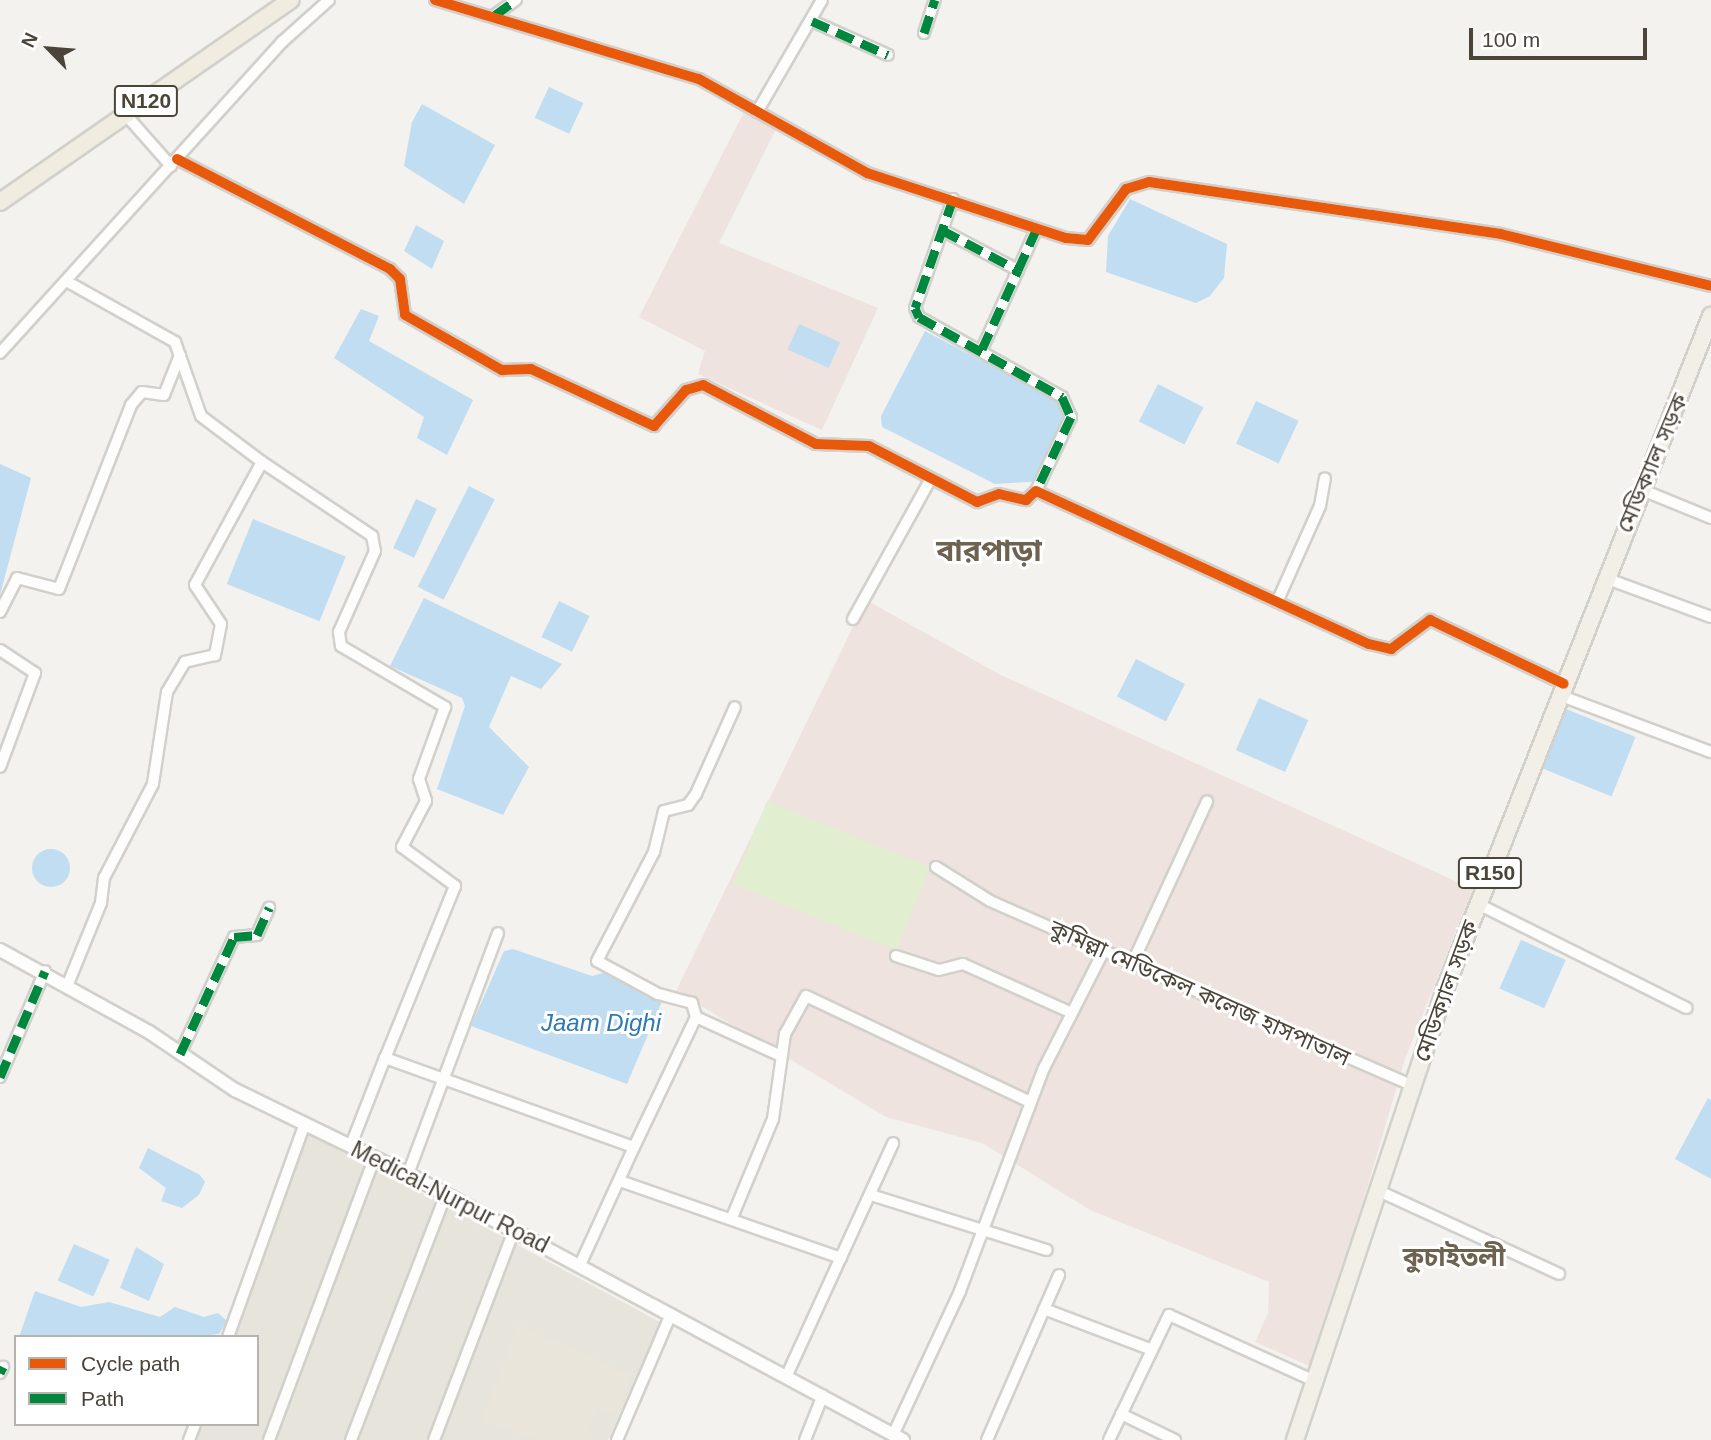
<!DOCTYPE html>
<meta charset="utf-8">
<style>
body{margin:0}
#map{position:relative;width:1711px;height:1440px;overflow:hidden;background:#f4f2ee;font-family:Arial,"Noto Sans Bengali",sans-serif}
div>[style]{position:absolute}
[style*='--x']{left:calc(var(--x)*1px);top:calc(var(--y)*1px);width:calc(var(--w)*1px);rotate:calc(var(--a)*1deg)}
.residential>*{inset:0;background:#e7e4dc}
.education>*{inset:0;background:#eae5da}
.medical>*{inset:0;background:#eee3df}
.green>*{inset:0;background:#e1eecf;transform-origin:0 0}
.water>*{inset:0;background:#c0ddf1;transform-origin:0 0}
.round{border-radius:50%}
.roads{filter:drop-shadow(2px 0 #d2d0cb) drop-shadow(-2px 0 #d2d0cb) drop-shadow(0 2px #d2d0cb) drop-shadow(0 -2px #d2d0cb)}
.minor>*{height:10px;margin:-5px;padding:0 5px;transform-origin:5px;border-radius:5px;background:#fdfdfc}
.tertiary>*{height:12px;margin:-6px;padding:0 6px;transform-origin:6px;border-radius:6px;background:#fdfdfc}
.primary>*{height:16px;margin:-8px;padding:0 8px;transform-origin:8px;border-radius:8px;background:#f2efe6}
.trunk>*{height:16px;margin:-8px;padding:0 8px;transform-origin:8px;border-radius:8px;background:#f0ece0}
.quiet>*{height:9px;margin-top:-4.5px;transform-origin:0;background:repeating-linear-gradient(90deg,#00873e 0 18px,transparent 0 27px)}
.cycleway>*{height:10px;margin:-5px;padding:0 5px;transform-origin:5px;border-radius:5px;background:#e8590c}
span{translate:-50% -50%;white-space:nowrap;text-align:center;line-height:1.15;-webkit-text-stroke:6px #fff;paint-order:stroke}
.shield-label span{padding:2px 5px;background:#fff;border:2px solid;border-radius:5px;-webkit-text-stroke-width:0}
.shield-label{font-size:21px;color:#4b4439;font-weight:700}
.street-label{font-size:23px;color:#4b4439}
.water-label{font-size:24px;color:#2e7ab2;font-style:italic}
.quarter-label{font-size:26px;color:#6e6250;font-weight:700}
.district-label{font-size:30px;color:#6e6250;font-weight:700}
.legend{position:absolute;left:14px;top:1335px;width:245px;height:91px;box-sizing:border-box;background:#fff;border:2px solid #b7b4b0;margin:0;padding:9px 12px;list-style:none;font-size:21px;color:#4b4439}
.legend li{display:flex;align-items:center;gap:14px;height:35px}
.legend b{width:35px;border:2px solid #b7b4b0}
.north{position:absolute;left:14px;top:14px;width:70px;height:70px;-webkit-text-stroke:5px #fff;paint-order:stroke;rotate:295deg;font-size:19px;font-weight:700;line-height:28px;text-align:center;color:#4b4439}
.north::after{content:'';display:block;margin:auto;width:24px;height:32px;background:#4b4439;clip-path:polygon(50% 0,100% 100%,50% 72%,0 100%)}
.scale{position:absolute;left:1469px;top:28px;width:178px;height:32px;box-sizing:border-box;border:4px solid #4b4439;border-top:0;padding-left:9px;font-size:21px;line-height:24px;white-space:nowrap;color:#4b4439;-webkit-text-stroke:5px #fff;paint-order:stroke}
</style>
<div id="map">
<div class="residential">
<div style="clip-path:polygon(307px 1131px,660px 1322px,608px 1440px,192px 1440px,198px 1424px,257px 1424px,257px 1337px,230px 1337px)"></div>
</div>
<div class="education">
<div style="clip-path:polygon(519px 1325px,632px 1376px,615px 1415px,596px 1408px,584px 1440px,536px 1440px,482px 1420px)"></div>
</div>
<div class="medical">
<div style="clip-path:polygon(745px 110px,776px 129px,719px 243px,878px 308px,822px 430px,698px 374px,705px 351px,639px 317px)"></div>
<div style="clip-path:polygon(866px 600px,1001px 675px,1473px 889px,1405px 1059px,1314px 1368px,1255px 1342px,1268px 1313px,1269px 1282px,1090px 1210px,982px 1143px,886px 1117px,676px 991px)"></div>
</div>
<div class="green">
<div style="left:767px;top:801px;width:176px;height:90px;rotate:22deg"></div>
</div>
<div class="water">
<div style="left:549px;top:87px;width:38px;height:34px;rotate:25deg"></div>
<div style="clip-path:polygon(422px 104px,495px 145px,464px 204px,404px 166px,412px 122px)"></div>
<div style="clip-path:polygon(1130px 199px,1227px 244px,1224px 278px,1210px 296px,1196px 303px,1106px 272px,1108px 236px)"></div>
<div style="clip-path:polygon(416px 225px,444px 241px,432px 269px,404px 251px)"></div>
<div style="clip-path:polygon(361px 309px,379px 316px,369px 341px,473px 400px,447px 455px,417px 438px,424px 417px,334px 358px)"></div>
<div style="left:799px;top:324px;width:45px;height:28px;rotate:24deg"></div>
<div style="clip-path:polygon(925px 331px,1074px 409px,1045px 481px,995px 484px,882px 427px,881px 416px)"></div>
<div style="left:1158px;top:384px;width:51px;height:42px;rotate:27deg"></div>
<div style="left:1256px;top:401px;width:47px;height:47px;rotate:25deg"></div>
<div style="clip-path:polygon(0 464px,31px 478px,0 595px)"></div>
<div style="left:469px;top:486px;width:29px;height:113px;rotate:27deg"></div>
<div style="left:416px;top:499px;width:23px;height:54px;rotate:25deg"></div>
<div style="left:253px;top:519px;width:100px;height:70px;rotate:22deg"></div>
<div style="clip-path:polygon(424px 598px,562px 664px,541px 689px,511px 676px,489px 727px,529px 767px,503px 815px,437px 789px,465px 706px,462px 698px,390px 666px)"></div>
<div style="left:559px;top:601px;width:34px;height:40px;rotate:26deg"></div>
<div style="left:1136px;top:659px;width:55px;height:42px;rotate:27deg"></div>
<div style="left:1259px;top:698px;width:54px;height:57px;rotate:24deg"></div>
<div style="left:1566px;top:709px;width:75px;height:64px;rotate:22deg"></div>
<div class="round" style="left:32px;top:849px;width:38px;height:38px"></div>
<div style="left:1521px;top:940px;width:49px;height:53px;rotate:24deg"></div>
<div style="clip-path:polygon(513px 949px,592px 976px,603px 973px,663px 999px,627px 1084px,471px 1026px,504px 951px)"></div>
<div style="clip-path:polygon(1708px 1098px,1711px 1100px,1711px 1179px,1675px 1159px)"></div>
<div style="clip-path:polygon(148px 1148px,200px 1175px,205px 1182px,199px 1195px,182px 1208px,161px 1201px,166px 1188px,139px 1168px)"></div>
<div style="left:74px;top:1244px;width:39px;height:40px;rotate:24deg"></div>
<div style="clip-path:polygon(136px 1247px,164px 1264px,149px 1301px,120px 1288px)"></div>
<div style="clip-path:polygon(35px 1291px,81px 1307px,109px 1302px,160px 1317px,175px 1307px,204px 1317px,218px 1313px,227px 1321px,219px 1334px,192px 1337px,19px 1337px)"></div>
</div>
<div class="roads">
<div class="minor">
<div style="--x:435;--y:0;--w:276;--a:16.7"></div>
<div style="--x:699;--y:79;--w:193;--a:29.2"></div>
<div style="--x:867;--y:173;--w:209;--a:18.1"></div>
<div style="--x:1066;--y:238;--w:22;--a:5"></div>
<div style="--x:1088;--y:240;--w:64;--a:-53.3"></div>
<div style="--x:1126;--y:189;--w:24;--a:-17"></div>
<div style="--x:1149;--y:182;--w:356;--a:8.4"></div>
<div style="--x:1501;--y:234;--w:216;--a:13.9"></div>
<div style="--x:495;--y:15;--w:26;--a:-36"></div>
<div style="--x:812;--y:21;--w:83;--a:24.1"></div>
<div style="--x:924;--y:33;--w:35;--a:-72"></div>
<div style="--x:757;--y:112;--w:129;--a:-59.9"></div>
<div style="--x:126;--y:115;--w:68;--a:48.6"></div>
<div style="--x:177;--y:159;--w:240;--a:27.3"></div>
<div style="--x:390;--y:269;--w:14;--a:45"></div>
<div style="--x:400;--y:279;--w:36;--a:82"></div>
<div style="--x:405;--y:315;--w:112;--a:29.6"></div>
<div style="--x:502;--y:370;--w:29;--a:-2"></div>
<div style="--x:531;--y:369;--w:136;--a:24.9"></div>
<div style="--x:654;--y:426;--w:48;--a:-48.4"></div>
<div style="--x:686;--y:390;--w:18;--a:-16"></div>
<div style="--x:703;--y:385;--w:127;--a:27.6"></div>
<div style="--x:816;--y:444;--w:53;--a:2.2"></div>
<div style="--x:869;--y:446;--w:122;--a:27.4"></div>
<div style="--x:977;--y:502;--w:23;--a:-20"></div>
<div style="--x:999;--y:494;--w:28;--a:13"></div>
<div style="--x:1026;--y:500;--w:13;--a:-42"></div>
<div style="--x:1036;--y:491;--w:366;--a:24.7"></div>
<div style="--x:1369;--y:644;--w:23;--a:13"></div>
<div style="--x:1391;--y:649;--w:49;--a:-36.6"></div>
<div style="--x:1430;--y:620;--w:148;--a:25.5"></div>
<div style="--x:953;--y:199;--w:115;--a:109.2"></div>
<div style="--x:915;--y:308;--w:10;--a:66"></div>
<div style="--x:919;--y:317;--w:164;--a:29.2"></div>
<div style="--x:1062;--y:397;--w:22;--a:66"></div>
<div style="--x:1071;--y:417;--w:82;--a:115.3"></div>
<div style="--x:942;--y:230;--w:86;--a:27.8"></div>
<div style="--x:1018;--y:270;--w:44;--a:-65.8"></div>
<div style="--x:68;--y:282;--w:123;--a:29.3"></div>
<div style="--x:175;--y:342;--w:78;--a:70.6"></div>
<div style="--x:201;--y:416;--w:76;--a:37"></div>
<div style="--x:262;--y:462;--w:140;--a:118.6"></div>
<div style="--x:195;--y:585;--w:47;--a:56.3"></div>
<div style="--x:221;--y:624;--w:32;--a:101"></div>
<div style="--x:215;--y:655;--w:31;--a:167"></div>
<div style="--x:185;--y:662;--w:35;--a:121"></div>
<div style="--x:167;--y:692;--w:93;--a:98.7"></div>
<div style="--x:153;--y:784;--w:106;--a:117.5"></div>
<div style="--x:104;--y:878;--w:25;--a:97"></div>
<div style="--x:101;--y:903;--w:87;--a:112.2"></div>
<div style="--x:982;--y:349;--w:87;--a:-65.5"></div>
<div style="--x:0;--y:353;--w:420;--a:-47.8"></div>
<div style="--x:282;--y:42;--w:63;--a:-41.8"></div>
<div style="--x:262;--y:462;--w:133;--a:33.9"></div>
<div style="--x:372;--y:536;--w:15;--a:79"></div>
<div style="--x:375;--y:551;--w:89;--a:114"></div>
<div style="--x:339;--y:632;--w:14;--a:82"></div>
<div style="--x:341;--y:646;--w:121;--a:30.4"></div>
<div style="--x:445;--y:707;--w:77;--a:109.9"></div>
<div style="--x:419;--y:779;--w:23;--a:72"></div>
<div style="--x:426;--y:801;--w:52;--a:117.6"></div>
<div style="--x:402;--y:847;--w:66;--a:36.3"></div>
<div style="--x:455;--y:886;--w:186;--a:112.1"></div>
<div style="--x:1640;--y:489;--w:77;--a:22.2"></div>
<div style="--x:1605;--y:578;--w:113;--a:20.2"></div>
<div style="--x:1277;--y:602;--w:105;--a:-65.9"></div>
<div style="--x:1320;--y:506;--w:28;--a:-80"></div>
<div style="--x:0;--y:612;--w:38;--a:-63"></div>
<div style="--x:17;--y:578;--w:43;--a:14.7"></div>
<div style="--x:59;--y:589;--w:198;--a:-68.6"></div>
<div style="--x:131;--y:405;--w:17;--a:-50"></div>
<div style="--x:142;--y:392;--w:22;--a:8"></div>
<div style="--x:164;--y:395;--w:43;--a:-68.2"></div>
<div style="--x:853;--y:619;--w:161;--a:-61"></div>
<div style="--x:0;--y:650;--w:42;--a:33.3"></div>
<div style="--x:35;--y:673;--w:100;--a:110.4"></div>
<div style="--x:1559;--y:695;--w:162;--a:20.6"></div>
<div style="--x:936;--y:867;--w:64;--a:32.2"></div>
<div style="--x:990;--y:901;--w:459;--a:23.6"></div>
<div style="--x:1478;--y:904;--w:233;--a:26.5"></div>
<div style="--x:896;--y:956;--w:45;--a:18"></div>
<div style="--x:939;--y:970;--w:25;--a:-14"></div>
<div style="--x:963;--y:964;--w:117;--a:24.2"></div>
<div style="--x:1132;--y:964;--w:179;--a:-65.2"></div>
<div style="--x:696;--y:1017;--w:15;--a:-106"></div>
<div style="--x:692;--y:1003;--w:35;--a:-165"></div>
<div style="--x:658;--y:994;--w:69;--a:-151.6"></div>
<div style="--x:597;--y:961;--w:123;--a:-62.4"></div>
<div style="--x:654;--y:852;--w:42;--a:-76.3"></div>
<div style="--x:664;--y:811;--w:25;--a:-14"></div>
<div style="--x:688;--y:805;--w:14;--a:-54"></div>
<div style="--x:696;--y:794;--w:95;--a:-65.9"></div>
<div style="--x:180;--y:1054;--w:129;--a:-65.2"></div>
<div style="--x:234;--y:937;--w:23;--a:-5"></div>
<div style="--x:257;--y:935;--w:30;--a:-66"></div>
<div style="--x:0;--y:1077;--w:115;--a:-67"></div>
<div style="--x:351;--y:1145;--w:93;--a:-68.7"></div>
<div style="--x:385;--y:1058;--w:264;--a:19.7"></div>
<div style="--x:634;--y:1147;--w:130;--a:114.6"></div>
<div style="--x:634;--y:1147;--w:144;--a:-64.5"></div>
<div style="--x:696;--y:1017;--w:94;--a:24.6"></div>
<div style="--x:408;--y:1174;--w:257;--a:-69.5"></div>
<div style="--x:620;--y:1181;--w:234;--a:19.2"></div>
<div style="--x:1381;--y:1192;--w:196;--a:24.7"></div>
<div style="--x:871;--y:1195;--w:184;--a:17.4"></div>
<div style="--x:733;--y:1215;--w:104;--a:-67.4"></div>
<div style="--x:773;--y:1119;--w:86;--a:-82"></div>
<div style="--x:785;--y:1034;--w:43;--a:-61.1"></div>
<div style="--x:806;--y:996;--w:248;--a:25.3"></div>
<div style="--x:1044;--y:1309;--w:113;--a:20.7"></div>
<div style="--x:228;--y:1337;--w:227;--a:-70.2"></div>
<div style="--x:0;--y:1373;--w:7;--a:-63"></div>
<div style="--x:787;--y:1375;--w:255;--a:-65.4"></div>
<div style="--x:1121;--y:1414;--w:60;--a:25.7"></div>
<div style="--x:893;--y:1435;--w:159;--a:-65"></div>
<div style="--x:960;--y:1291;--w:238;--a:-69.4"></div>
<div style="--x:1044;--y:1068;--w:130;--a:-63"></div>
<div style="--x:189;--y:1440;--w:17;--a:-69"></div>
<div style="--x:269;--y:1440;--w:302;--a:-69.5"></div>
<div style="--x:351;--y:1440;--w:264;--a:-68.9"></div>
<div style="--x:434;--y:1440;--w:225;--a:-69.1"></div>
<div style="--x:617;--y:1440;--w:137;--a:-66.8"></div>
<div style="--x:805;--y:1440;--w:48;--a:-68.2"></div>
<div style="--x:987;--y:1440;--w:180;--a:-66.4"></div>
<div style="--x:1109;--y:1440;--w:139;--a:-64.4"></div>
<div style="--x:1169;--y:1315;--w:162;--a:24.4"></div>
</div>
<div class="tertiary">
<div style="--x:0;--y:950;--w:170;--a:28.8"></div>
<div style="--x:149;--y:1032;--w:104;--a:34"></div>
<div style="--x:235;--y:1090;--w:192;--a:25.9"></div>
<div style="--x:408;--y:1174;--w:562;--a:28.25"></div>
</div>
<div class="primary">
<div style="--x:1295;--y:1440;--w:475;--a:-71.6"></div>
<div style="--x:1445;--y:989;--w:724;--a:-68.43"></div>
</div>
<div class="trunk">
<div style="--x:0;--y:202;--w:354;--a:-34.8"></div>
</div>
</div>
<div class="quiet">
<div style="--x:495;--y:15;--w:26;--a:-36"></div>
<div style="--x:812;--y:21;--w:83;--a:24.1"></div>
<div style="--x:924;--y:33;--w:35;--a:-72"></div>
<div style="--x:953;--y:199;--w:115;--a:109.2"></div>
<div style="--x:915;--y:308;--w:10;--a:66"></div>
<div style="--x:919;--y:317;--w:164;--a:29.2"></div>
<div style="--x:1062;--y:397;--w:22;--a:66"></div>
<div style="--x:1071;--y:417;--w:82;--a:115.3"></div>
<div style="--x:942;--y:230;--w:86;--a:27.8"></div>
<div style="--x:1018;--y:270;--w:44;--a:-65.8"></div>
<div style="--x:982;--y:349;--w:87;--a:-65.5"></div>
<div style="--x:180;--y:1054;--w:129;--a:-65.2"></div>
<div style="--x:234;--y:937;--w:23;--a:-5"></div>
<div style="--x:257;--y:935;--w:30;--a:-66"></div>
<div style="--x:0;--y:1077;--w:115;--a:-67"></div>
<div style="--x:0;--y:1373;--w:7;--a:-63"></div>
</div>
<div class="cycleway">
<div style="--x:435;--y:0;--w:276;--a:16.7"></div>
<div style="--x:699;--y:79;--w:193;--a:29.2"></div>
<div style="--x:867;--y:173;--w:209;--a:18.1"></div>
<div style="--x:1066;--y:238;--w:22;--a:5"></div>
<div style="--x:1088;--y:240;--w:64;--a:-53.3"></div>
<div style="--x:1126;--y:189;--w:24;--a:-17"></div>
<div style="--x:1149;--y:182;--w:356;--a:8.4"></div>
<div style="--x:1501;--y:234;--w:216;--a:13.9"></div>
<div style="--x:177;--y:159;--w:240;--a:27.3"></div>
<div style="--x:390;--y:269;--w:14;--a:45"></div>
<div style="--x:400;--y:279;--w:36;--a:82"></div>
<div style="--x:405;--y:315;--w:112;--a:29.6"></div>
<div style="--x:502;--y:370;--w:29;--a:-2"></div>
<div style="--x:531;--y:369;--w:136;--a:24.9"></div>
<div style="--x:654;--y:426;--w:48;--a:-48.4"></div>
<div style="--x:686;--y:390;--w:18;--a:-16"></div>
<div style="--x:703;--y:385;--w:127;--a:27.6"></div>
<div style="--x:816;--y:444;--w:53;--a:2.2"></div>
<div style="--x:869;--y:446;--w:122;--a:27.4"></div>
<div style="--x:977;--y:502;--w:23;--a:-20"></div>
<div style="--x:999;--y:494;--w:28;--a:13"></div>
<div style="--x:1026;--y:500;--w:13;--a:-42"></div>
<div style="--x:1036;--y:491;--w:366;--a:24.7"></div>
<div style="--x:1369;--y:644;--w:23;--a:13"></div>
<div style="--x:1391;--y:649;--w:49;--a:-36.6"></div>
<div style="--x:1430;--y:620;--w:148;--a:25.5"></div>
</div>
<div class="shield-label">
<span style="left:146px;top:101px">N120</span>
<span style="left:1490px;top:873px">R150</span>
</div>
<div class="street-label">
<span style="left:1652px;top:463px;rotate:-67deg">মেডিক্যাল সড়ক</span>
<span style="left:1446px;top:991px;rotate:-70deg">মেডিক্যাল সড়ক</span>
<span style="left:1200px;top:993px;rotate:24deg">কুমিল্লা মেডিকেল কলেজ হাসপাতাল</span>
<span style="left:450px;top:1197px;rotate:27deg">Medical-Nurpur Road</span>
</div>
<div class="water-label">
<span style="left:601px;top:1023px">Jaam Dighi</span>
</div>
<div class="quarter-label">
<span style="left:1454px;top:1258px">কুচাইতলী</span>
</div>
<div class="district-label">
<span style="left:989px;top:551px">বারপাড়া</span>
</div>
<ul class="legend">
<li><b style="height:9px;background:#e8590c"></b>Cycle path</li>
<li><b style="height:9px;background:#00873e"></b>Path</li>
</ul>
<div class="north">N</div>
<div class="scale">100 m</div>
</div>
